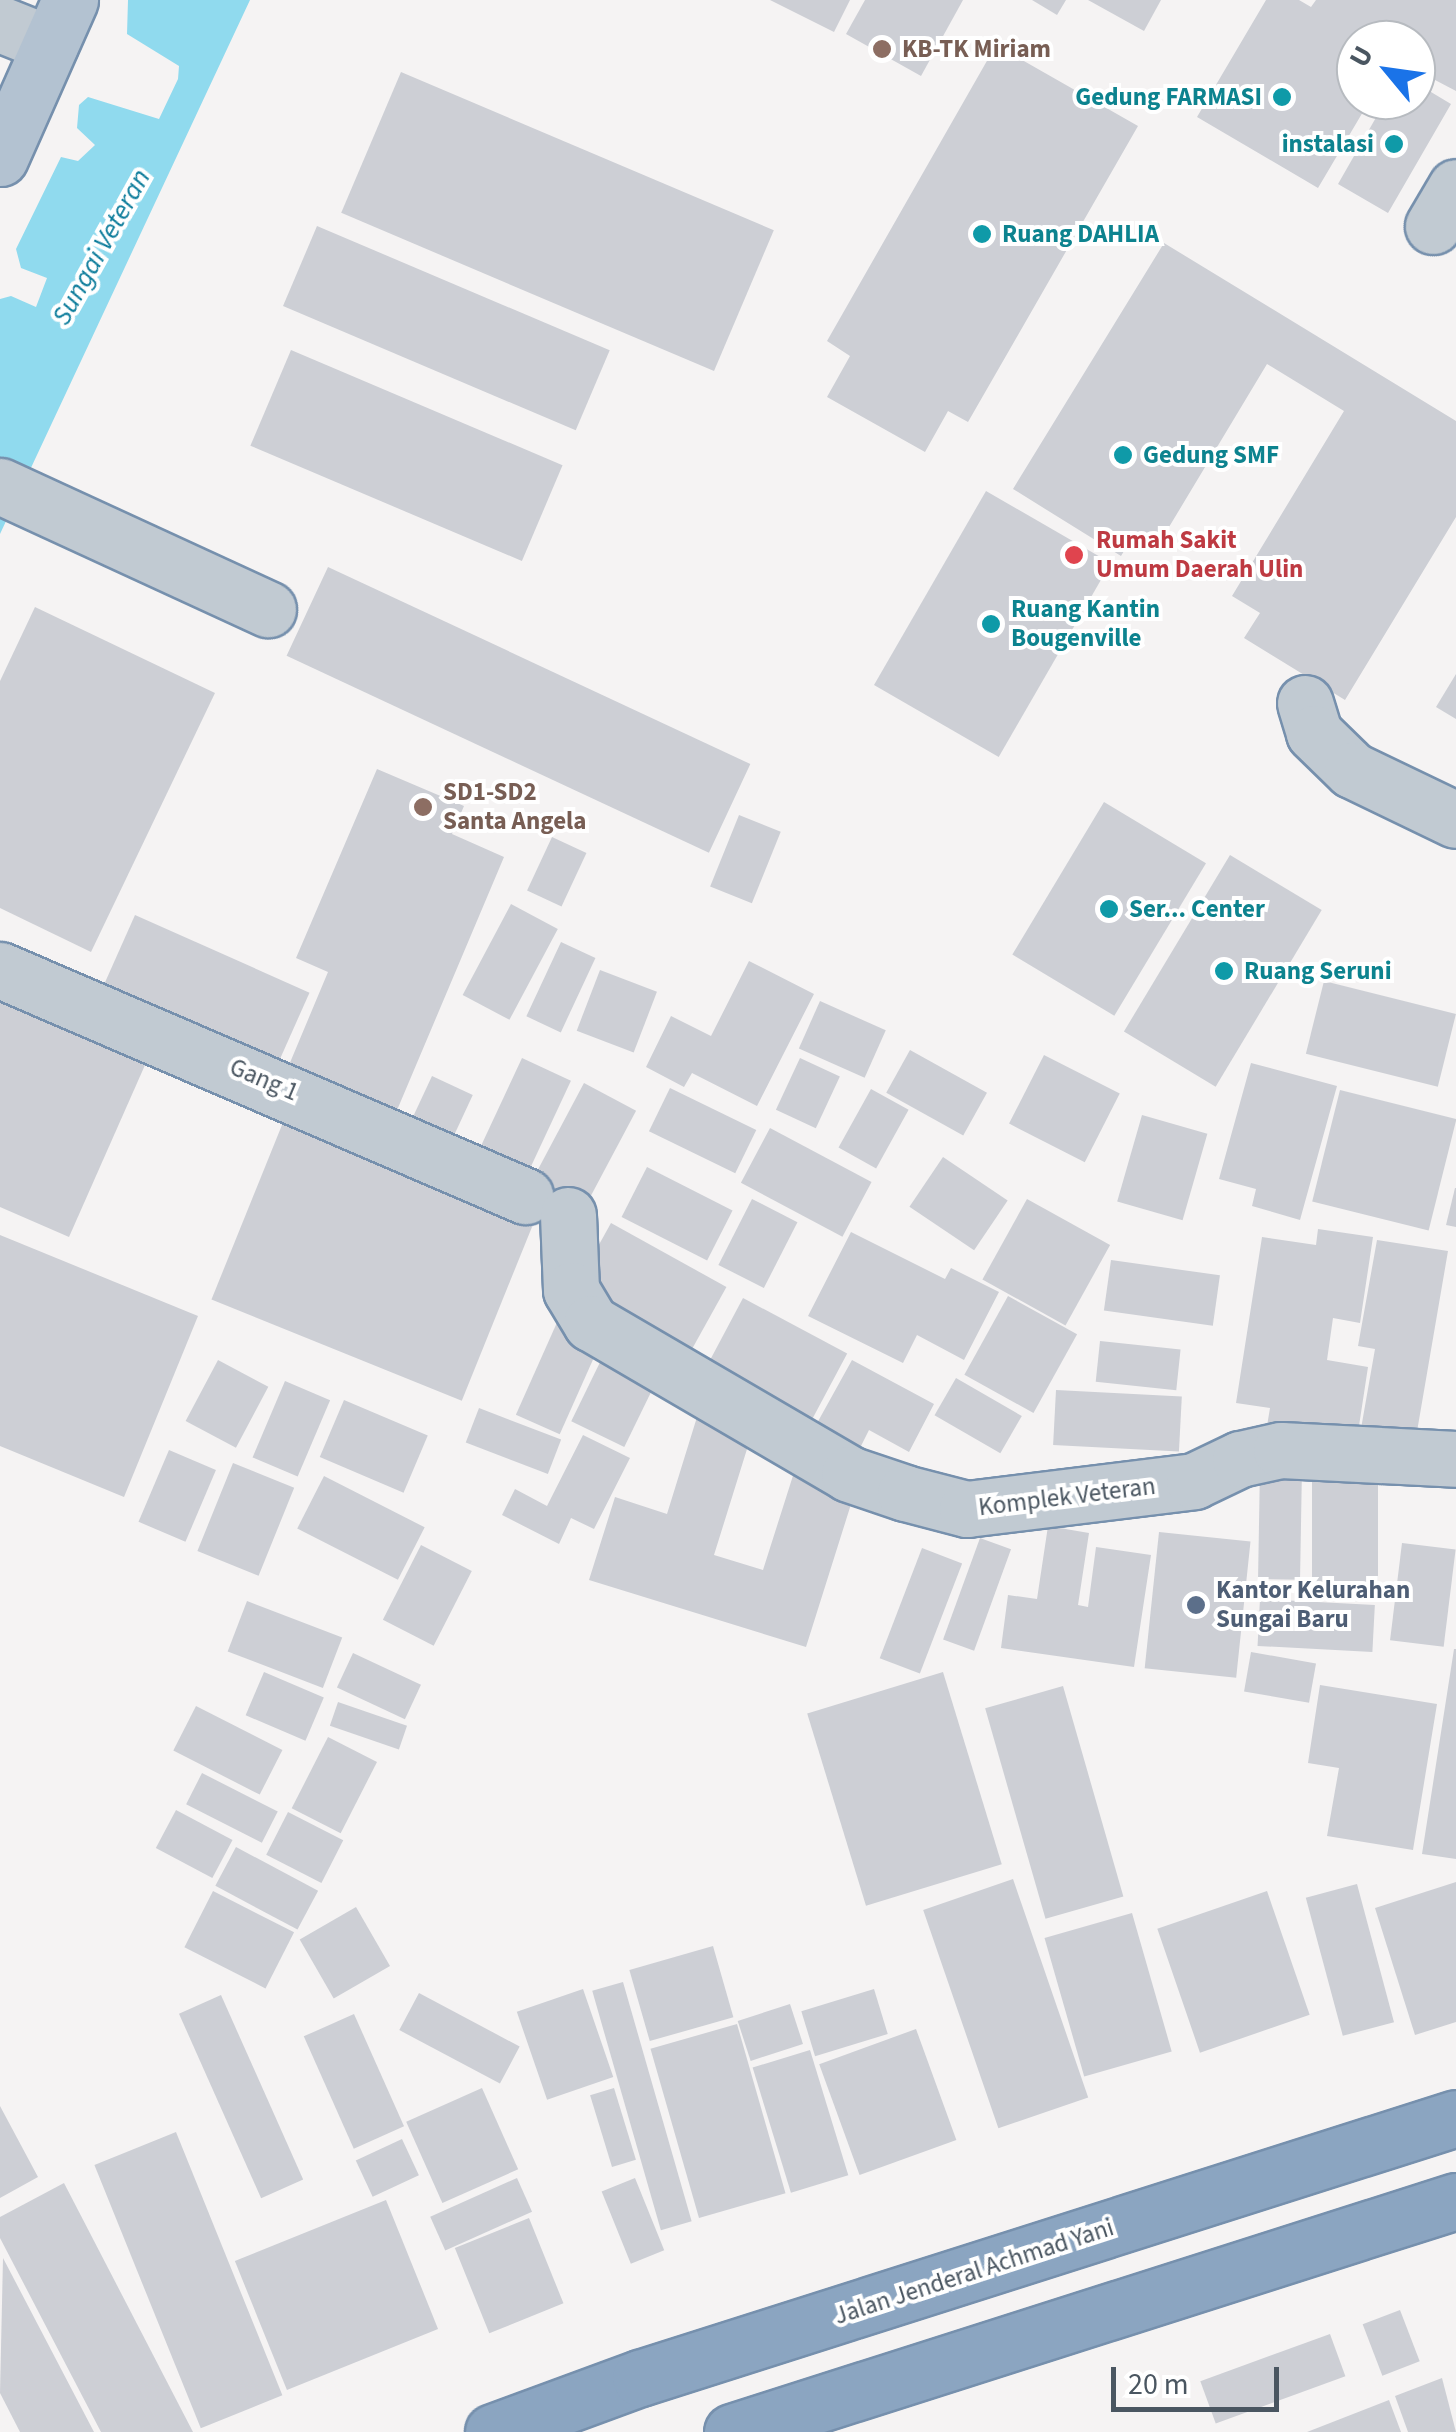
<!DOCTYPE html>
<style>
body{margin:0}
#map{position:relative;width:1456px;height:2432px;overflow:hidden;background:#f5f3f3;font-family:"Source Sans 3",sans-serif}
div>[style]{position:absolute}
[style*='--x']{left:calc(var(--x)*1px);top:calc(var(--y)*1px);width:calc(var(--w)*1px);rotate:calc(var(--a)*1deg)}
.water>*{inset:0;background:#90daee}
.building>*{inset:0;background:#cdcfd5;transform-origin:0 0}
.roads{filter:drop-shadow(2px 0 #7690ad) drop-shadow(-2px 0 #7690ad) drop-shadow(0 2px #7690ad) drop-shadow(0 -2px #7690ad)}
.minor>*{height:55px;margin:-27.5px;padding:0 27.5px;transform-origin:27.5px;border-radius:27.5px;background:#c1cad2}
.major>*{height:55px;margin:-27.5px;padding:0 27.5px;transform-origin:27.5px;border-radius:27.5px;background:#b3c2d1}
.highway>*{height:55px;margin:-27.5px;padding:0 27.5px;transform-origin:27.5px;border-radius:27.5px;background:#8ba5c1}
.dots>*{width:28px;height:28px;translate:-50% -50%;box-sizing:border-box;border:5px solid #fff;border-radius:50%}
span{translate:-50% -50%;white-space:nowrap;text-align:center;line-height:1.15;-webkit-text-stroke:8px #fff;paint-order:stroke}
.education-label{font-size:25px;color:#785e54;font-weight:700}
.left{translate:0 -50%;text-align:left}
.culture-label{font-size:25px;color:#0d838f;font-weight:700}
.right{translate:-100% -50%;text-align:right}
.health-label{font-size:25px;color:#be3a42;font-weight:700}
.street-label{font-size:25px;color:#4a5661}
.service-label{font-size:25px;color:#4e5e75;font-weight:700}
.water-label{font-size:28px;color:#0c7c9b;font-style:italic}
.north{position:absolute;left:1336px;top:20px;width:100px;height:100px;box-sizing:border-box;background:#fff;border:2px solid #b7bbc0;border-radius:50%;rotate:299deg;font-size:28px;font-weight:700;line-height:40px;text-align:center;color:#4a5661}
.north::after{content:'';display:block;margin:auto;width:35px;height:45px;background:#1a73e8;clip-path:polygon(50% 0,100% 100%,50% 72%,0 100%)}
.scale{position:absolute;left:1111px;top:2367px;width:168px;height:45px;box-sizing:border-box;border:5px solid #4a5661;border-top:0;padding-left:12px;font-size:30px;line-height:35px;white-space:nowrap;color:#4a5661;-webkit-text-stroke:8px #fff;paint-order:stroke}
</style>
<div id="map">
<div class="water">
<div style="clip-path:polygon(128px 0,250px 0,0 534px,0 299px,11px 296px,36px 307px,47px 278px,21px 268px,16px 249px,61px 157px,78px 161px,95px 145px,77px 128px,79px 105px,88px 97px,159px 119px,178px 79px,179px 66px,127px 34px)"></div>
</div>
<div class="building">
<div style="clip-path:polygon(770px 0,850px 0,834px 32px)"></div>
<div style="clip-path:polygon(865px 0,963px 0,921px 76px,846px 34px)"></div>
<div style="clip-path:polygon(1032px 0,1066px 0,1057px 15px)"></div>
<div style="clip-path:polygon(1088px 0,1161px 0,1144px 31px)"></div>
<div style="clip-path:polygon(1266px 0,1299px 0,1311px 7px,1316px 0,1456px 0,1456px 91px,1416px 70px,1416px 40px,1356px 40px,1356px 100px,1370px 100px,1318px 188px,1197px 117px)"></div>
<div style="clip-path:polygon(996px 45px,1138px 126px,968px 422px,948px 411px,925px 452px,827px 397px,850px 356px,827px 341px)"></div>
<div style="left:401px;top:72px;width:405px;height:153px;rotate:23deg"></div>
<div style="clip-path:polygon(1416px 83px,1451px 104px,1388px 213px,1338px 184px,1386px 100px,1416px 100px)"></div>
<div style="left:317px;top:226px;width:318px;height:87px;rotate:23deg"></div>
<div style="clip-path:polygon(1164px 243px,1456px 421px,1456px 517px,1345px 700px,1244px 638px,1260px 613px,1232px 596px,1344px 411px,1267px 364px,1157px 547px,1135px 533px,1121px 556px,1013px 489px)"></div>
<div style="left:291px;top:350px;width:295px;height:104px;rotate:23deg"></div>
<div style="left:986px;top:491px;width:144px;height:224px;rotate:30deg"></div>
<div style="left:328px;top:567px;width:466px;height:98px;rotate:25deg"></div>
<div style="clip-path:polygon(35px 607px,215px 693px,91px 952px,0 908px,0 681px)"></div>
<div style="clip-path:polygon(1456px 674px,1456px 719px,1436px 707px)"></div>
<div style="clip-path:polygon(377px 769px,464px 806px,452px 834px,504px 857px,384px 1141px,276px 1096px,328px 972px,296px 958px)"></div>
<div style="left:1104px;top:802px;width:119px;height:178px;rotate:31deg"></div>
<div style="left:739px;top:815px;width:45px;height:77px;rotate:22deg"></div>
<div style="left:552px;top:837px;width:38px;height:59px;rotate:25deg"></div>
<div style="left:1230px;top:855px;width:107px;height:206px;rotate:31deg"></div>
<div style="left:511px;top:904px;width:53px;height:103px;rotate:28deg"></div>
<div style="left:135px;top:915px;width:191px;height:87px;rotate:24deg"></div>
<div style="left:561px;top:942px;width:38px;height:82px;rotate:25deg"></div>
<div style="clip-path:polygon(749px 961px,814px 994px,757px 1106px,692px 1073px,684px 1087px,646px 1067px,671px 1016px,711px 1036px)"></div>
<div style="left:600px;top:970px;width:61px;height:65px;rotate:21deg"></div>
<div style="left:1324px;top:981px;width:136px;height:75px;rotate:14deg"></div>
<div style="clip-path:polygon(0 990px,149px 1056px,69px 1237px,0 1207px)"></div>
<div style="left:820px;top:1001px;width:72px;height:52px;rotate:24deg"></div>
<div style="left:910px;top:1050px;width:88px;height:49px;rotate:29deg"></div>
<div style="left:1044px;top:1055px;width:85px;height:77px;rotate:27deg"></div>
<div style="left:522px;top:1058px;width:54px;height:101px;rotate:25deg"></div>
<div style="left:800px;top:1058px;width:44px;height:57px;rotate:25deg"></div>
<div style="clip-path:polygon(1251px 1063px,1337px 1086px,1300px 1220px,1252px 1206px,1256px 1189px,1219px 1179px)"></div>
<div style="left:432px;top:1076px;width:45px;height:60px;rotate:25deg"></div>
<div style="left:584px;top:1083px;width:59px;height:111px;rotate:28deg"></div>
<div style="left:670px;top:1088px;width:96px;height:48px;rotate:26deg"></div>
<div style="left:871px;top:1089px;width:43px;height:67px;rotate:29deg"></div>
<div style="left:1340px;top:1090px;width:120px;height:115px;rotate:14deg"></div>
<div style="left:286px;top:1115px;width:270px;height:199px;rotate:22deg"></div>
<div style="left:1142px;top:1115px;width:68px;height:90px;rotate:16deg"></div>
<div style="left:770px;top:1128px;width:115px;height:62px;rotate:28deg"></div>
<div style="left:943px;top:1157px;width:78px;height:60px;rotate:34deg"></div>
<div style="left:647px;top:1167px;width:96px;height:56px;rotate:27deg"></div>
<div style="clip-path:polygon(1455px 1188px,1456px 1188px,1456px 1227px,1446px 1225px)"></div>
<div style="left:752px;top:1199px;width:51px;height:74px;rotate:27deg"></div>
<div style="left:1027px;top:1199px;width:95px;height:92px;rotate:29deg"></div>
<div style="left:611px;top:1223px;width:132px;height:77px;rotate:29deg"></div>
<div style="clip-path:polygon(1318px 1229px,1373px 1237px,1360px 1323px,1333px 1318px,1327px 1360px,1368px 1367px,1357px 1439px,1267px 1426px,1270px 1408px,1236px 1403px,1262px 1237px,1316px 1245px)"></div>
<div style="clip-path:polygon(851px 1232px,945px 1279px,951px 1268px,999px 1292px,964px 1360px,917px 1335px,903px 1363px,808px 1316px)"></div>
<div style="clip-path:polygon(0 1235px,198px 1316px,124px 1497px,0 1446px)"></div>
<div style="clip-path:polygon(1377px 1240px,1448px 1251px,1414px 1449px,1359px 1440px,1375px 1349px,1358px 1346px)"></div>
<div style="left:1111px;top:1260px;width:110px;height:51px;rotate:8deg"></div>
<div style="left:1008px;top:1296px;width:79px;height:90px;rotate:29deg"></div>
<div style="left:743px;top:1298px;width:118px;height:82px;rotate:28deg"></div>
<div style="left:559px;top:1318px;width:48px;height:106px;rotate:24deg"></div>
<div style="left:1100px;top:1341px;width:81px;height:41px;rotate:6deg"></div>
<div style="left:605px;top:1352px;width:59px;height:77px;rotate:26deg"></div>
<div style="left:218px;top:1360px;width:57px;height:69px;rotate:28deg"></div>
<div style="clip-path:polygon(852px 1360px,934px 1404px,909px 1452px,869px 1430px,855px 1458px,811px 1434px)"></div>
<div style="left:956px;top:1378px;width:76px;height:43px;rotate:30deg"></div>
<div style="left:285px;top:1381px;width:49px;height:83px;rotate:23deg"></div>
<div style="left:1056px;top:1390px;width:126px;height:55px;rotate:3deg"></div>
<div style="left:344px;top:1400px;width:91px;height:62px;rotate:23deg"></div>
<div style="left:479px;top:1408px;width:88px;height:37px;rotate:21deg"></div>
<div style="clip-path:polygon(697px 1417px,752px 1433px,714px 1555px,763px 1570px,797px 1463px,858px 1482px,806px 1647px,589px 1580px,615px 1497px,667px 1514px)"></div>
<div style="clip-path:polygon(583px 1435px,630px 1458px,594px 1529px,571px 1518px,559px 1544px,502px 1515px,515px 1489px,547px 1506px)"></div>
<div style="left:169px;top:1450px;width:51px;height:78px;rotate:23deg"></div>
<div style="left:233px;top:1463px;width:66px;height:95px;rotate:22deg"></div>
<div style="left:1260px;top:1467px;width:42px;height:112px;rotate:1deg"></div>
<div style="left:324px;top:1476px;width:113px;height:59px;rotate:27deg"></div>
<div style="left:1312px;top:1481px;width:66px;height:107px"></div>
<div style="clip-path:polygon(1048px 1526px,1089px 1533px,1078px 1605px,1088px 1607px,1096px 1547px,1151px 1555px,1134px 1667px,1001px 1648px,1008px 1595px,1037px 1599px)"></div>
<div style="left:1159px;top:1532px;width:92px;height:137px;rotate:6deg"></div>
<div style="left:980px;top:1538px;width:33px;height:108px;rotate:20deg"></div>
<div style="left:1402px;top:1543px;width:54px;height:98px;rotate:7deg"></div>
<div style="left:421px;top:1545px;width:57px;height:84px;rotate:27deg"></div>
<div style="left:922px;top:1548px;width:43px;height:118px;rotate:21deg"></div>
<div style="left:1260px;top:1599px;width:115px;height:47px;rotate:3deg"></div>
<div style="left:247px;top:1601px;width:102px;height:54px;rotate:21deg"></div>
<div style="clip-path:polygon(1454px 1649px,1456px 1649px,1456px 1859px,1422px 1854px)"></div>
<div style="left:1251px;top:1652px;width:66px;height:40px;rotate:10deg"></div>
<div style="left:353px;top:1653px;width:75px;height:38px;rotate:25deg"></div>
<div style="left:264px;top:1672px;width:65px;height:47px;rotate:23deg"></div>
<div style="left:943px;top:1672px;width:201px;height:142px;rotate:73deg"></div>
<div style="clip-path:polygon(1320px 1685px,1437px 1704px,1413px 1850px,1327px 1836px,1339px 1768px,1308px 1763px)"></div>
<div style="left:1063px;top:1686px;width:219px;height:81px;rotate:74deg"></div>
<div style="left:338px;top:1702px;width:73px;height:25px;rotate:19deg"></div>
<div style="left:196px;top:1706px;width:97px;height:50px;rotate:27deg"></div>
<div style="left:328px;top:1737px;width:55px;height:80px;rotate:27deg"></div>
<div style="left:202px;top:1773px;width:85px;height:35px;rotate:27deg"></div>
<div style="left:176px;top:1810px;width:64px;height:43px;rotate:28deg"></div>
<div style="left:288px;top:1812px;width:62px;height:48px;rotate:27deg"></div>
<div style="left:236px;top:1847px;width:93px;height:44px;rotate:28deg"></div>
<div style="left:1013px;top:1879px;width:231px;height:95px;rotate:71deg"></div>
<div style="clip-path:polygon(1456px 1882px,1456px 2022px,1415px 2035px,1375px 1908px)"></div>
<div style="left:1357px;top:1884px;width:143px;height:53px;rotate:75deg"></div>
<div style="left:213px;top:1891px;width:91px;height:63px;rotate:27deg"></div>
<div style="left:1267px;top:1891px;width:131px;height:116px;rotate:71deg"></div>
<div style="left:356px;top:1907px;width:68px;height:65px;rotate:60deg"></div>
<div style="left:1132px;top:1913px;width:144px;height:91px;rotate:74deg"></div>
<div style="left:713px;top:1946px;width:74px;height:87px;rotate:74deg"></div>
<div style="left:623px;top:1982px;width:249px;height:32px;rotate:74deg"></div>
<div style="left:583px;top:1989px;width:93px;height:70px;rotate:71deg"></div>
<div style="left:874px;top:1989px;width:47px;height:76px;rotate:73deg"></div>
<div style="left:419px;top:1993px;width:114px;height:42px;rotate:28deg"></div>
<div style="left:221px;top:1995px;width:202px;height:46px;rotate:66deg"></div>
<div style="left:790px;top:2004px;width:42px;height:55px;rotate:72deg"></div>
<div style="left:354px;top:2014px;width:123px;height:55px;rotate:66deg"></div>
<div style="left:737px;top:2024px;width:176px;height:90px;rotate:74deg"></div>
<div style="left:916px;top:2029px;width:118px;height:103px;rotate:70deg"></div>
<div style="left:810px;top:2050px;width:131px;height:60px;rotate:73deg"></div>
<div style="left:482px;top:2088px;width:89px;height:83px;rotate:66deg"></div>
<div style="left:614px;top:2088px;width:75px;height:25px;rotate:73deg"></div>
<div style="clip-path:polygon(0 2106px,38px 2177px,0 2198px)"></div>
<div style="left:176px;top:2132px;width:284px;height:88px;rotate:68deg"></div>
<div style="left:402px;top:2139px;width:40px;height:51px;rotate:65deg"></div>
<div style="left:517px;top:2178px;width:37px;height:95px;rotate:66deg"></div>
<div style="left:635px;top:2178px;width:78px;height:36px;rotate:68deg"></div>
<div style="clip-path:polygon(64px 2183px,193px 2432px,101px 2432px,0 2238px,0 2217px)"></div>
<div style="left:386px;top:2200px;width:139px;height:163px;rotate:68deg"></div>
<div style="left:529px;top:2218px;width:92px;height:80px;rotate:68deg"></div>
<div style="clip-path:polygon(3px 2258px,94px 2432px,20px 2432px,0 2393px)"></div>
<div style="left:1400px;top:2310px;width:55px;height:40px;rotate:69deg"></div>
<div style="left:1330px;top:2334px;width:45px;height:138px;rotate:70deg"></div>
<div style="clip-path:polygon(1442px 2378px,1456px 2432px,1408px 2432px,1395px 2396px)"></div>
<div style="clip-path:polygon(1389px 2400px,1401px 2432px,1307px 2432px)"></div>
</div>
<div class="roads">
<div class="minor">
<div style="--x:0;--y:24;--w:54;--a:21.8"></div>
<div style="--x:1433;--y:226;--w:45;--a:-59.5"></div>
<div style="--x:0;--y:486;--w:295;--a:24.7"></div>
<div style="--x:1305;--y:703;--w:31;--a:73"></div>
<div style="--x:1314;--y:733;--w:53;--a:44.2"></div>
<div style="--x:1352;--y:770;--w:115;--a:25.7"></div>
<div style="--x:0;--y:970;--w:572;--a:23.29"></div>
<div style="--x:568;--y:1215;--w:75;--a:87.7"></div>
<div style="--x:571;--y:1290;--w:39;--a:59"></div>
<div style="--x:591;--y:1323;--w:299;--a:30.3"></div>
<div style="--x:849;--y:1474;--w:59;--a:18.7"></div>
<div style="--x:905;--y:1493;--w:64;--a:14.5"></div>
<div style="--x:967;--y:1509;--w:229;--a:-7"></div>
<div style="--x:1194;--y:1481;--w:51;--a:-25.6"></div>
<div style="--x:1240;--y:1459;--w:42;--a:-12.4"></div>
<div style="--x:1281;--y:1450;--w:175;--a:2.9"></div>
</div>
<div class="major">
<div style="--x:0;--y:158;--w:173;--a:-66.1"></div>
</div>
<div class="highway">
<div style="--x:493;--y:2432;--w:157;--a:-20.2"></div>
<div style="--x:640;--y:2378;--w:856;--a:-17.67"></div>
<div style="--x:732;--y:2432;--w:760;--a:-17.7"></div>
</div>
</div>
<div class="dots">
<div style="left:882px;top:49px;background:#8d6e63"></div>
<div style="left:1282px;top:97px;background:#0f9aa8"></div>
<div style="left:1394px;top:144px;background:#0f9aa8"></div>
<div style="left:982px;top:234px;background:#0f9aa8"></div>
<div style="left:1123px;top:455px;background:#0f9aa8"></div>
<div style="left:1074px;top:555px;background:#e0444e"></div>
<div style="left:991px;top:624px;background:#0f9aa8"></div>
<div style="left:423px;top:807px;background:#8d6e63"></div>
<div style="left:1109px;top:909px;background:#0f9aa8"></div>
<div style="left:1224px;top:971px;background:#0f9aa8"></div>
<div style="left:1196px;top:1605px;background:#5c6f8a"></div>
</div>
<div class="education-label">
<span class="left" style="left:902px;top:49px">KB-TK Miriam</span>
<span class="left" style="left:443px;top:807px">SD1-SD2<br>Santa Angela</span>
</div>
<div class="culture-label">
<span class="right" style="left:1262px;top:97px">Gedung FARMASI</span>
<span class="right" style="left:1374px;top:144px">instalasi</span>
<span class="left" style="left:1002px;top:234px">Ruang DAHLIA</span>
<span class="left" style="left:1143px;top:455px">Gedung SMF</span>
<span class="left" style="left:1011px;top:624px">Ruang Kantin<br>Bougenville</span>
<span class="left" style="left:1129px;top:909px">Ser... Center</span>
<span class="left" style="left:1244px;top:971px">Ruang Seruni</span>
</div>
<div class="health-label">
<span class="left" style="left:1096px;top:555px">Rumah Sakit<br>Umum Daerah Ulin</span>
</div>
<div class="street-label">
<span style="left:264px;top:1080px;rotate:23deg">Gang 1</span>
<span style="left:1067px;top:1497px;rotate:-7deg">Komplek Veteran</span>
<span style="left:974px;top:2272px;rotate:-18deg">Jalan Jenderal Achmad Yani</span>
</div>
<div class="service-label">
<span class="left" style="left:1216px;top:1605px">Kantor Kelurahan<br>Sungai Baru</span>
</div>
<div class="water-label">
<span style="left:101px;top:247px;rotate:-61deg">Sungai Veteran</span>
</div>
<div class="north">U</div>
<div class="scale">20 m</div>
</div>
